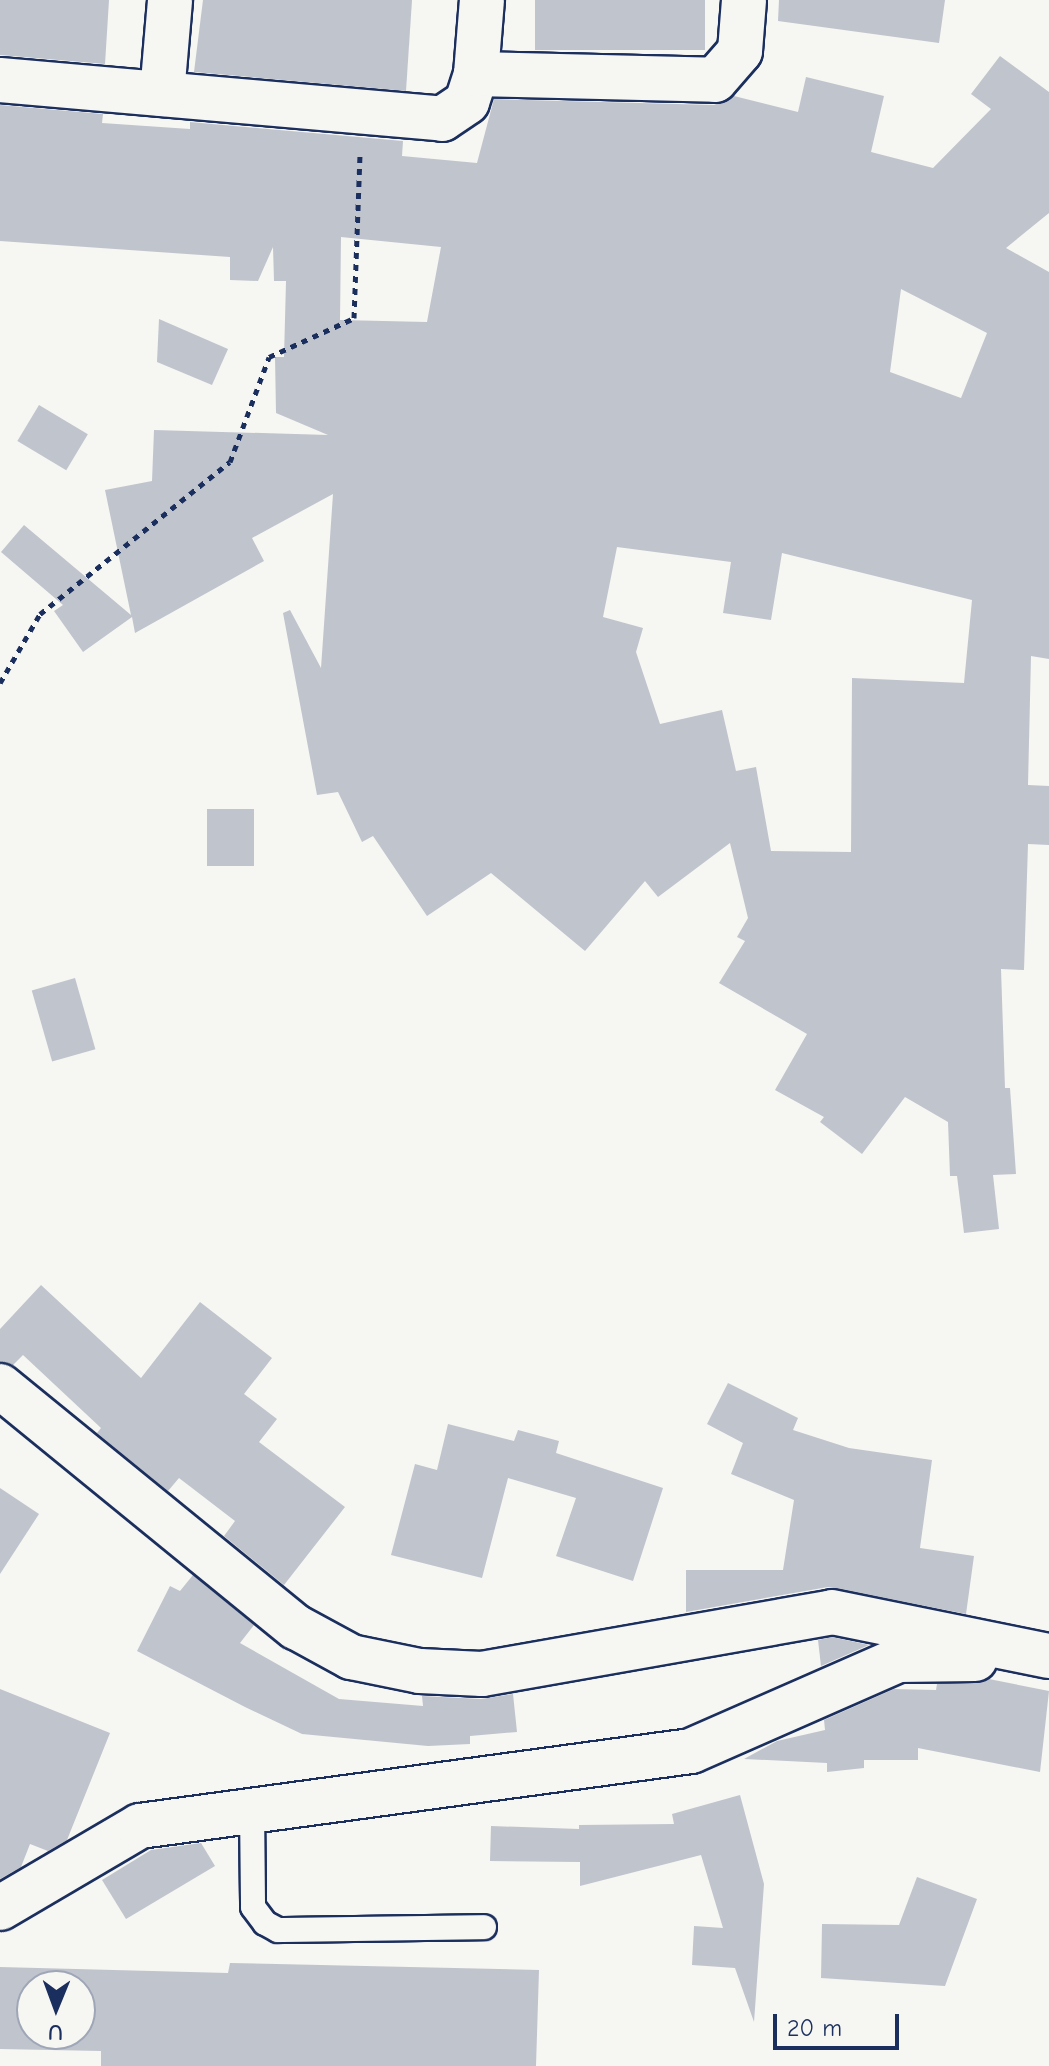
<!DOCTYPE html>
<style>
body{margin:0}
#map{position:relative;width:1049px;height:2066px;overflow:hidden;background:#f6f6f2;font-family:"Comic Neue",sans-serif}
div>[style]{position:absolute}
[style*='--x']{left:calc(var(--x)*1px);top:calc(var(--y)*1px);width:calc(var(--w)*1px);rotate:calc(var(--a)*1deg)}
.building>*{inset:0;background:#c0c4cd;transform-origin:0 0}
.path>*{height:5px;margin-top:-2.5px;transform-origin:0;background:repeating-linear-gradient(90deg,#1b2f5e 0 6px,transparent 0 12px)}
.roads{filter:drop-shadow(2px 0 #1b2f5e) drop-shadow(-2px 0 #1b2f5e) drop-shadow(0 2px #1b2f5e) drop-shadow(0 -2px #1b2f5e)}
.lane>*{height:24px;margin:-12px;padding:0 12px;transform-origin:12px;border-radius:12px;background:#f6f6f2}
.street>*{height:44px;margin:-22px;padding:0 22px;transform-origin:22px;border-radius:22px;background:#f6f6f2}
span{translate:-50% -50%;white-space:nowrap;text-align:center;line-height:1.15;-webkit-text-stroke:6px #f6f6f2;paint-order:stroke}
.north{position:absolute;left:16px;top:1970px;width:80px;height:80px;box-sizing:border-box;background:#f6f6f2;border:2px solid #9ea6b7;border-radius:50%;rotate:181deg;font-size:22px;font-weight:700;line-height:32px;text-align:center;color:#1b2f5e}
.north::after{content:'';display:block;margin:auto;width:28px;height:36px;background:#1b2f5e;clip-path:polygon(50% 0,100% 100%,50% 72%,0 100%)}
.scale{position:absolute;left:773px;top:2014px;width:126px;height:36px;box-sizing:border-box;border:4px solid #1b2f5e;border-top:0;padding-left:10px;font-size:24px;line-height:28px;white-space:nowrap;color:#1b2f5e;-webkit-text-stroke:6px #f6f6f2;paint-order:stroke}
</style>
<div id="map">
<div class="building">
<div style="clip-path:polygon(0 0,109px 0,105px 64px,0 55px)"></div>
<div style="clip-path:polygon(203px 0,412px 0,406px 91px,194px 72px)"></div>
<div style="left:535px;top:0;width:170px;height:50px"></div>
<div style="clip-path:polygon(779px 0,945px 0,939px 43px,778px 21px)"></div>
<div style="clip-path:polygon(evenodd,1000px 56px,1049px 92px,1049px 213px,1006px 248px,1049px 272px,1049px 659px,1031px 656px,1028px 785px,1049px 786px,1049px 845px,1028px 844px,1024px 970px,1001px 969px,1005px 1088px,1010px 1088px,1016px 1174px,993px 1175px,999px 1229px,964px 1233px,957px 1176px,950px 1176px,948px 1122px,905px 1097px,862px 1154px,820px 1122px,824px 1117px,775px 1090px,807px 1034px,719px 983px,745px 941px,737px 937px,748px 918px,730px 843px,658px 897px,645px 881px,585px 951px,491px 873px,427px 916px,373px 836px,362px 842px,338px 792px,317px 795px,283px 613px,290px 610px,321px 668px,333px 494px,252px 538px,264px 561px,135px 633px,132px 617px,83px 652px,54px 611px,63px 605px,1px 552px,24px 525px,131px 615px,105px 490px,152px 481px,154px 430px,328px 435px,276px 413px,275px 357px,284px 357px,286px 281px,274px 281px,273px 247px,258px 281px,230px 280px,230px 257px,0 241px,0 105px,103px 114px,102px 123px,190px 129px,190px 122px,403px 141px,402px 156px,477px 163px,494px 99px,714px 105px,734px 96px,798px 112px,806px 77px,884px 96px,871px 152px,933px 168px,991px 109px,971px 94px,1000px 56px,341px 237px,441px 247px,427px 322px,340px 320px,341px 237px,1000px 56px,901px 289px,987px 333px,961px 398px,890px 372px,901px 289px,1000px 56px,617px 547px,731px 562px,723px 613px,771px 620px,782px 553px,972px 600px,964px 683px,852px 678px,851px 852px,771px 851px,756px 767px,736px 771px,722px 710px,660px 724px,636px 652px,643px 628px,603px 617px,617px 547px)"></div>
<div style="clip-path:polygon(159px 319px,228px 349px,212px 385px,157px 362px)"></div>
<div style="left:39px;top:405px;width:57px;height:42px;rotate:31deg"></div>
<div style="left:254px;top:809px;width:57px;height:47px;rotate:90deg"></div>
<div style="left:75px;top:978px;width:74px;height:45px;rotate:74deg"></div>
<div style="clip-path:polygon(41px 1285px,141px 1378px,200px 1302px,272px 1358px,244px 1394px,277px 1419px,259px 1442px,345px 1507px,284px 1585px,224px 1536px,235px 1521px,179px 1478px,168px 1491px,97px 1433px,101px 1428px,23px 1355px,13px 1365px,0 1362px,0 1329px)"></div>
<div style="clip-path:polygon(728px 1383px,798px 1418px,793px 1430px,849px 1448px,932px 1460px,920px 1548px,974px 1556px,966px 1614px,828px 1587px,686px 1612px,686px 1570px,783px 1570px,794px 1500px,731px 1474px,743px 1443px,707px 1424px)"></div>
<div style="clip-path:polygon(448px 1424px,514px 1441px,518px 1430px,559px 1441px,556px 1453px,663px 1488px,633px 1581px,556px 1556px,576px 1498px,508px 1478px,482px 1578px,391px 1555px,415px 1464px,437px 1470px)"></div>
<div style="clip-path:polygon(0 1488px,39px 1514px,0 1574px)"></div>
<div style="clip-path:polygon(193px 1575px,254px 1625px,240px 1643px,339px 1699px,423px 1706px,422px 1696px,481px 1699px,513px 1694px,517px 1732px,470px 1736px,470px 1744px,428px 1746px,302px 1734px,245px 1707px,137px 1651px,170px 1586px,180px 1591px)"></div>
<div style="clip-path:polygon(832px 1637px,869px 1645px,821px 1666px,818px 1640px)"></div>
<div style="clip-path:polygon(989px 1679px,1049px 1691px,1040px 1772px,918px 1748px,918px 1760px,864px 1760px,864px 1768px,827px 1772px,827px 1763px,744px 1759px,777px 1741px,825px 1730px,824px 1720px,894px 1689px,936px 1690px,937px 1684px)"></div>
<div style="clip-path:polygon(0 1689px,110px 1733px,67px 1840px,48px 1851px,30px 1844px,21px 1867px,0 1879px)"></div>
<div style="clip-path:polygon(740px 1795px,764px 1884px,754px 2022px,735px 1968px,692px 1965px,694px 1926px,723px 1928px,701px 1855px,580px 1886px,580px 1862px,490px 1861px,491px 1826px,579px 1829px,579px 1825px,674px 1824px,672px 1814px)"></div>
<div style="clip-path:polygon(201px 1843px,215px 1866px,126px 1919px,102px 1880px,151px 1850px)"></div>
<div style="clip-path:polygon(917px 1877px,977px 1899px,945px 1986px,821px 1978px,822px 1924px,899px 1925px)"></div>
<div style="clip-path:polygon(evenodd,230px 1963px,539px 1970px,536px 2066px,101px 2066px,101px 2051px,0 2049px,0 1967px,228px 1973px,230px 1963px,32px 1986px,80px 1986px,80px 2034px,32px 2034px,32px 1986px)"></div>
</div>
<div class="path">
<div style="--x:0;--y:683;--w:80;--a:-59.9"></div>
<div style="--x:40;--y:614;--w:243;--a:-38.7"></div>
<div style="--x:230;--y:462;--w:112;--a:-69.6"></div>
<div style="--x:269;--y:357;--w:94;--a:-24.6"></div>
<div style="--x:354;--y:318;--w:162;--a:-87.9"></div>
</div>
<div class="roads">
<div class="lane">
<div style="--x:252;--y:1807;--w:100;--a:89.4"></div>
<div style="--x:253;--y:1907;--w:20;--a:53"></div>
<div style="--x:265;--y:1923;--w:15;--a:28"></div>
<div style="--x:278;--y:1930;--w:206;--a:-0.8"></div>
</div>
<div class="street">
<div style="--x:476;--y:74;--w:239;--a:1.4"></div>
<div style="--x:715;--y:80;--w:38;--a:-49"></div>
<div style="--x:740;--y:51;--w:51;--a:-85.5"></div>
<div style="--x:0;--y:80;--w:444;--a:5"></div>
<div style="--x:442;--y:119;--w:30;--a:-34"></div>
<div style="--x:467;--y:102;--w:29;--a:-72"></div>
<div style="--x:476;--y:74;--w:74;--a:-85.4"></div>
<div style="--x:162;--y:94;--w:94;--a:-85.1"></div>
<div style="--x:0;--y:1386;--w:382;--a:39.2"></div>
<div style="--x:296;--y:1627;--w:63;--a:28.6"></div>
<div style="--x:351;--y:1657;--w:70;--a:11.5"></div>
<div style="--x:420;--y:1671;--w:62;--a:2.8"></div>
<div style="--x:482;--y:1674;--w:355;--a:-10"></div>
<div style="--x:832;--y:1612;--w:221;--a:11.5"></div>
<div style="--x:0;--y:1908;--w:162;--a:-30.4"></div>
<div style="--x:140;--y:1826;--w:556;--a:-7.75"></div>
<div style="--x:691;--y:1751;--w:226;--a:-23.7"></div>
<div style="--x:898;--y:1660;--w:77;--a:-0.7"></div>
</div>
</div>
<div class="north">U</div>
<div class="scale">20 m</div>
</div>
